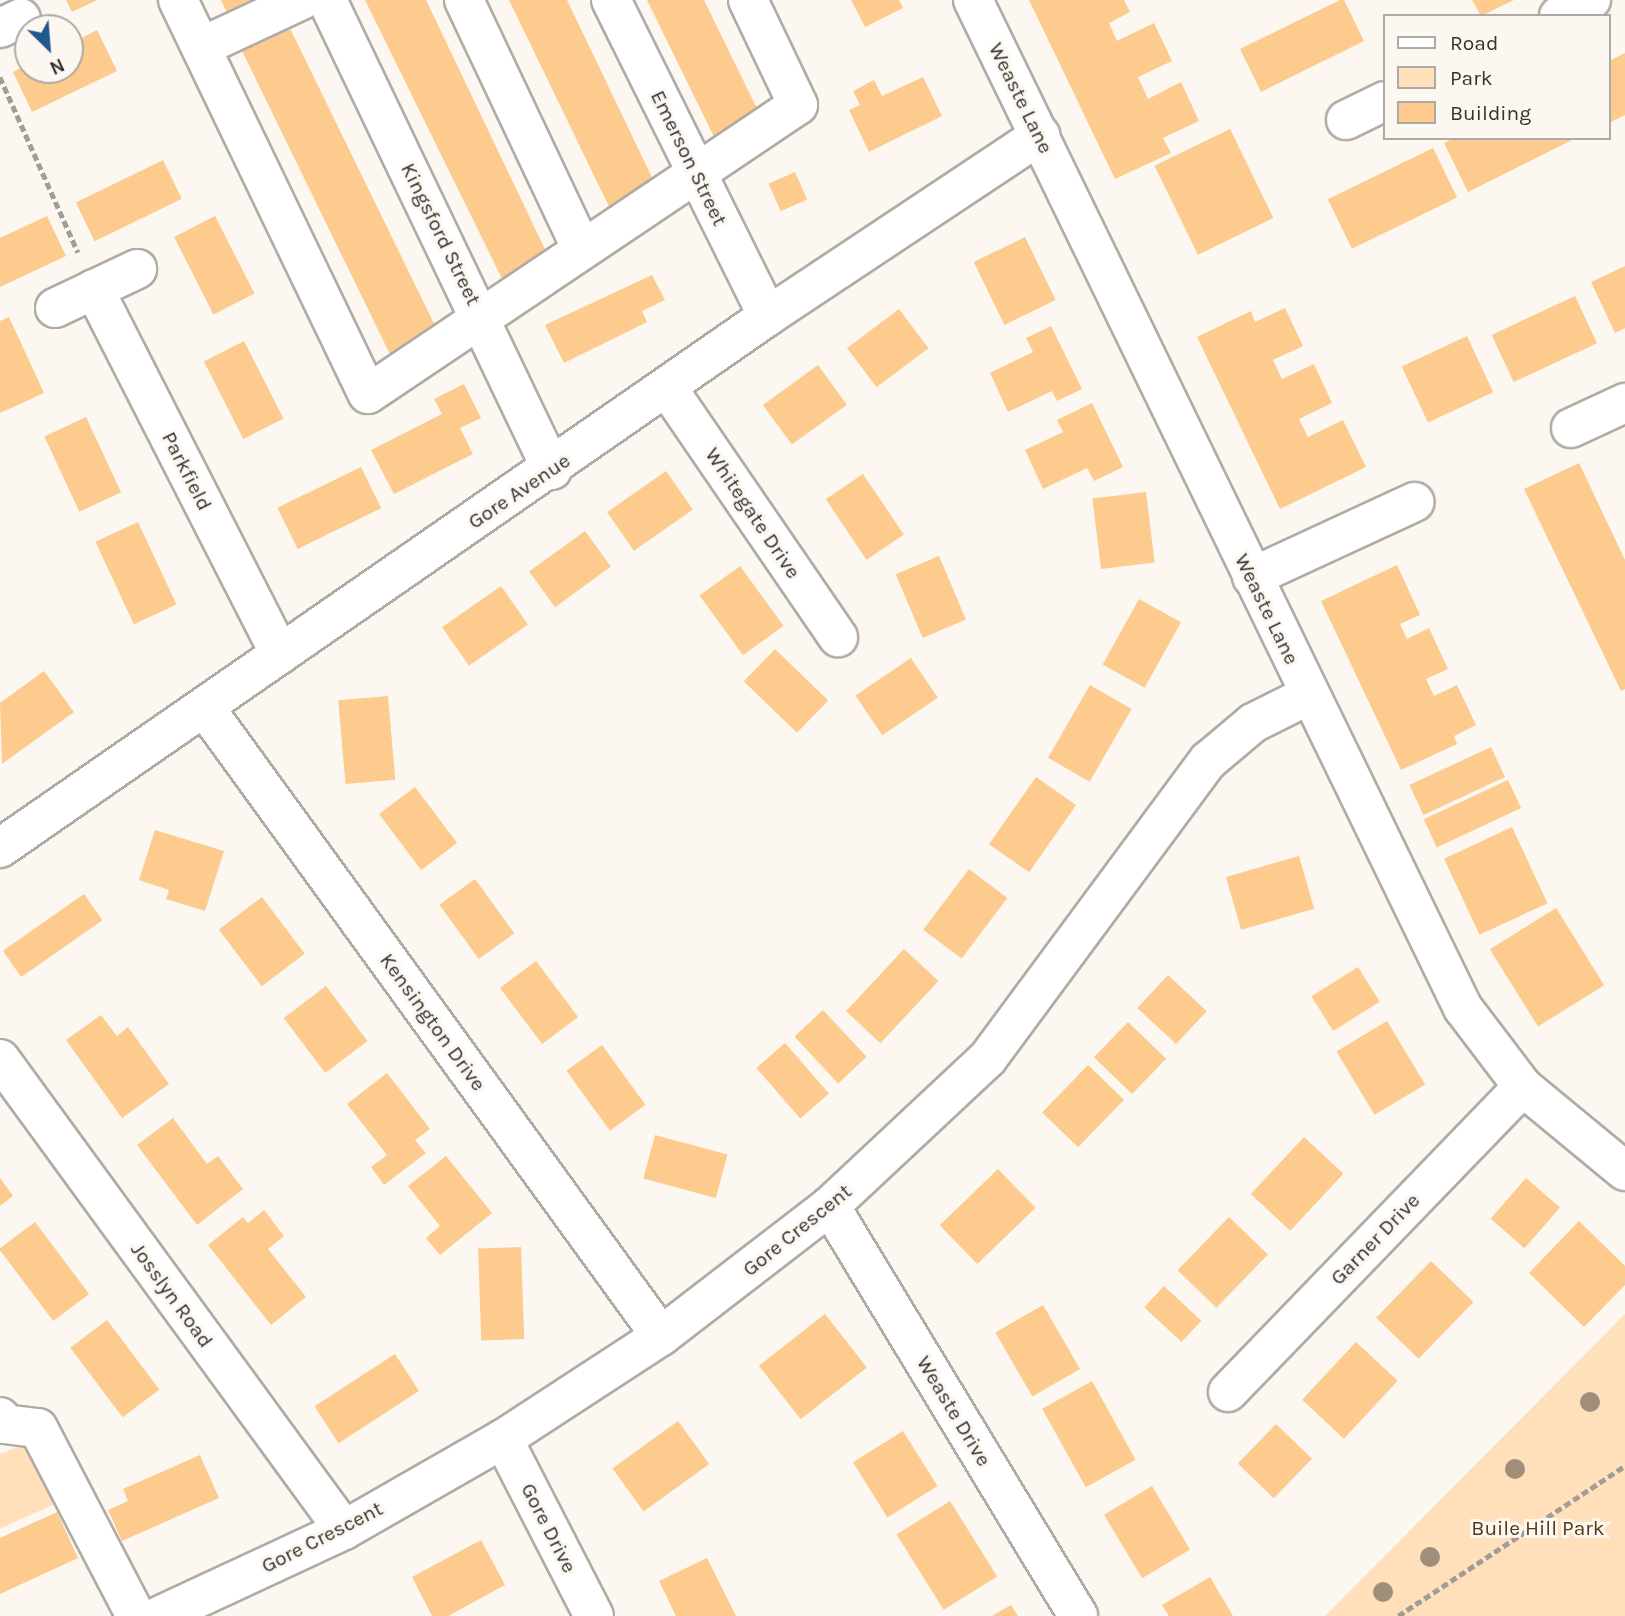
<!DOCTYPE html>
<style>
body{margin:0}
#map{position:relative;width:1625px;height:1616px;overflow:hidden;background:#fdf7f1;font-family:Karla,sans-serif}
div>[style]{position:absolute}
[style*='--x']{left:calc(var(--x)*1px);top:calc(var(--y)*1px);width:calc(var(--w)*1px);rotate:calc(var(--a)*1deg)}
.green>*{inset:0;background:#ffe0bb}
.building>*{inset:0;background:#fccb8d;transform-origin:0 0}
.path>*{height:4.5px;margin-top:-2.25px;transform-origin:0;background:repeating-linear-gradient(90deg,#a19d99 0 7px,transparent 0 10.5px)}
.roads{filter:drop-shadow(2px 0 #b1aba5) drop-shadow(-2px 0 #b1aba5) drop-shadow(0 2px #b1aba5) drop-shadow(0 -2px #b1aba5)}
.minor>*{height:38px;margin:-19px;padding:0 19px;transform-origin:19px;border-radius:19px;background:#fff}
.major>*{height:38px;margin:-19px;padding:0 19px;transform-origin:19px;border-radius:19px;background:#fff}
.trees>*{width:20px;height:20px;margin:-10px;border-radius:50%;background:#9f8e79}
span{translate:-50% -50%;white-space:nowrap;text-align:center;line-height:1.15;-webkit-text-stroke:6px #fdf7f1;paint-order:stroke}
.street-label{font-size:21px;color:#353330}
.park-label{font-size:21px;color:#523917}
.legend{position:absolute;left:1383px;top:14px;width:228px;height:126px;box-sizing:border-box;background:#fdf7f1;border:2px solid #ada9a4;margin:0;padding:9px 12px;list-style:none;font-size:21px;color:#353330}
.legend li{display:flex;align-items:center;gap:14px;height:35px}
.legend b{width:35px;border:2px solid #ada9a4}
.north{position:absolute;left:14px;top:14px;width:70px;height:70px;box-sizing:border-box;background:#fdf7f1;border:2px solid #ada9a4;border-radius:50%;rotate:155deg;font-size:19px;font-weight:700;line-height:28px;text-align:center;color:#353330}
.north::after{content:'';display:block;margin:auto;width:24px;height:32px;background:#225890;clip-path:polygon(50% 0,100% 100%,50% 72%,0 100%)}
</style>
<div id="map">
<div class="green">
<div style="clip-path:polygon(1625px 1314px,1625px 1616px,1325px 1616px)"></div>
<div style="clip-path:polygon(39px 1439px,74px 1495px,0 1529px,0 1454px)"></div>
</div>
<div class="building">
<div style="clip-path:polygon(66px 0,97px 0,72px 12px)"></div>
<div style="clip-path:polygon(221px 0,277px 0,233px 25px)"></div>
<div style="clip-path:polygon(365px 0,426px 0,552px 264px,509px 293px)"></div>
<div style="clip-path:polygon(509px 0,567px 0,658px 190px,615px 219px)"></div>
<div style="clip-path:polygon(647px 0,704px 0,763px 121px,717px 143px)"></div>
<div style="clip-path:polygon(851px 0,899px 0,903px 8px,865px 27px)"></div>
<div style="clip-path:polygon(1029px 0,1124px 0,1130px 12px,1109px 23px,1117px 41px,1154px 23px,1172px 61px,1138px 77px,1148px 99px,1181px 82px,1199px 121px,1163px 138px,1171px 153px,1115px 179px)"></div>
<div style="clip-path:polygon(1340px 0,1344px 0,1364px 41px,1261px 92px,1240px 49px)"></div>
<div style="clip-path:polygon(1472px 0,1514px 0,1481px 16px)"></div>
<div style="left:284px;top:16px;width:361px;height:53px;rotate:64deg"></div>
<div style="clip-path:polygon(97px 30px,117px 71px,32px 112px,13px 72px,28px 64px,28px 70px,70px 70px,70px 44px)"></div>
<div style="clip-path:polygon(1625px 53px,1625px 115px,1609px 123px,1609px 61px)"></div>
<div style="clip-path:polygon(923px 77px,942px 116px,869px 152px,849px 110px,860px 105px,853px 91px,874px 80px,882px 96px)"></div>
<div style="left:1230px;top:129px;width:99px;height:84px;rotate:64deg"></div>
<div style="clip-path:polygon(1454px 138px,1576px 138px,1468px 192px,1444px 143px)"></div>
<div style="left:1433px;top:148px;width:55px;height:117px;rotate:64deg"></div>
<div style="left:163px;top:160px;width:43px;height:97px;rotate:64deg"></div>
<div style="left:795px;top:172px;width:30px;height:29px;rotate:66deg"></div>
<div style="clip-path:polygon(47px 216px,66px 256px,0 287px,0 238px)"></div>
<div style="left:215px;top:216px;width:87px;height:46px;rotate:63deg"></div>
<div style="left:1025px;top:237px;width:70px;height:57px;rotate:64deg"></div>
<div style="clip-path:polygon(1625px 266px,1625px 328px,1615px 333px,1591px 282px)"></div>
<div style="clip-path:polygon(652px 275px,665px 300px,642px 311px,647px 322px,564px 363px,545px 325px)"></div>
<div style="left:1575px;top:296px;width:52px;height:92px;rotate:65deg"></div>
<div style="clip-path:polygon(1285px 308px,1303px 346px,1273px 360px,1282px 379px,1314px 364px,1332px 403px,1299px 419px,1308px 437px,1343px 420px,1366px 467px,1280px 509px,1197px 337px,1251px 311px,1255px 322px)"></div>
<div style="left:899px;top:309px;width:49px;height:65px;rotate:53deg"></div>
<div style="clip-path:polygon(9px 317px,44px 393px,0 413px,0 321px)"></div>
<div style="clip-path:polygon(1051px 326px,1082px 389px,1057px 401px,1052px 391px,1008px 412px,990px 373px,1033px 352px,1026px 338px)"></div>
<div style="left:1467px;top:336px;width:62px;height:72px;rotate:65deg"></div>
<div style="left:244px;top:341px;width:87px;height:45px;rotate:63deg"></div>
<div style="left:818px;top:365px;width:49px;height:68px;rotate:54deg"></div>
<div style="clip-path:polygon(464px 384px,481px 418px,460px 428px,473px 454px,394px 494px,371px 450px,442px 414px,434px 399px)"></div>
<div style="clip-path:polygon(1092px 403px,1123px 467px,1094px 481px,1087px 468px,1043px 489px,1025px 450px,1063px 432px,1057px 420px)"></div>
<div style="left:86px;top:417px;width:83px;height:46px;rotate:65deg"></div>
<div style="clip-path:polygon(1579px 463px,1625px 560px,1625px 689px,1621px 691px,1524px 489px)"></div>
<div style="left:361px;top:467px;width:46px;height:93px;rotate:64deg"></div>
<div style="left:666px;top:471px;width:47px;height:72px;rotate:55deg"></div>
<div style="left:863px;top:474px;width:73px;height:45px;rotate:56deg"></div>
<div style="left:1146px;top:492px;width:71px;height:54px;rotate:83deg"></div>
<div style="left:138px;top:522px;width:91px;height:47px;rotate:65deg"></div>
<div style="left:585px;top:531px;width:44px;height:69px;rotate:54deg"></div>
<div style="left:939px;top:556px;width:69px;height:47px;rotate:67deg"></div>
<div style="clip-path:polygon(1397px 565px,1420px 615px,1400px 624px,1407px 639px,1429px 628px,1448px 669px,1426px 679px,1434px 696px,1457px 685px,1476px 725px,1454px 736px,1457px 744px,1401px 770px,1321px 601px)"></div>
<div style="left:740px;top:566px;width:74px;height:50px;rotate:54deg"></div>
<div style="left:501px;top:586px;width:47px;height:72px;rotate:55deg"></div>
<div style="left:1139px;top:599px;width:48px;height:75px;rotate:29deg"></div>
<div style="left:775px;top:649px;width:74px;height:45px;rotate:44deg"></div>
<div style="left:911px;top:658px;width:48px;height:67px;rotate:56deg"></div>
<div style="clip-path:polygon(44px 671px,74px 712px,2px 764px,0 703px)"></div>
<div style="left:1090px;top:685px;width:48px;height:84px;rotate:30deg"></div>
<div style="left:388px;top:696px;width:84px;height:50px;rotate:85deg"></div>
<div style="left:1491px;top:747px;width:33px;height:90px;rotate:65deg"></div>
<div style="left:1036px;top:777px;width:49px;height:82px;rotate:35deg"></div>
<div style="left:1508px;top:780px;width:31px;height:93px;rotate:65deg"></div>
<div style="left:415px;top:787px;width:70px;height:45px;rotate:53deg"></div>
<div style="left:1512px;top:827px;width:84px;height:75px;rotate:65deg"></div>
<div style="clip-path:polygon(155px 830px,224px 851px,205px 911px,166px 899px,169px 890px,139px 880px)"></div>
<div style="left:1299px;top:856px;width:55px;height:76px;rotate:74deg"></div>
<div style="left:969px;top:869px;width:48px;height:76px;rotate:37deg"></div>
<div style="left:475px;top:879px;width:67px;height:44px;rotate:54deg"></div>
<div style="left:84px;top:894px;width:32px;height:99px;rotate:55deg"></div>
<div style="left:262px;top:897px;width:71px;height:54px;rotate:53deg"></div>
<div style="left:1556px;top:908px;width:91px;height:78px;rotate:58deg"></div>
<div style="left:904px;top:949px;width:47px;height:85px;rotate:43deg"></div>
<div style="left:536px;top:961px;width:70px;height:45px;rotate:53deg"></div>
<div style="left:1358px;top:967px;width:41px;height:55px;rotate:58deg"></div>
<div style="left:1168px;top:975px;width:53px;height:45px;rotate:43deg"></div>
<div style="left:326px;top:986px;width:69px;height:53px;rotate:53deg"></div>
<div style="left:823px;top:1010px;width:64px;height:39px;rotate:47deg"></div>
<div style="clip-path:polygon(101px 1015px,117px 1036px,128px 1027px,169px 1084px,122px 1118px,66px 1040px)"></div>
<div style="left:1387px;top:1021px;width:74px;height:59px;rotate:59deg"></div>
<div style="left:1128px;top:1022px;width:53px;height:49px;rotate:44deg"></div>
<div style="left:785px;top:1043px;width:67px;height:38px;rotate:49deg"></div>
<div style="left:602px;top:1045px;width:74px;height:44px;rotate:54deg"></div>
<div style="left:1088px;top:1065px;width:50px;height:66px;rotate:44deg"></div>
<div style="clip-path:polygon(387px 1073px,430px 1129px,415px 1140px,426px 1153px,384px 1185px,371px 1167px,387px 1155px,347px 1104px)"></div>
<div style="clip-path:polygon(173px 1118px,207px 1164px,218px 1156px,243px 1189px,197px 1225px,137px 1145px)"></div>
<div style="left:655px;top:1135px;width:75px;height:45px;rotate:15deg"></div>
<div style="left:1304px;top:1137px;width:54px;height:78px;rotate:43deg"></div>
<div style="clip-path:polygon(446px 1156px,492px 1213px,440px 1255px,426px 1238px,440px 1226px,408px 1186px)"></div>
<div style="left:998px;top:1169px;width:54px;height:81px;rotate:46deg"></div>
<div style="clip-path:polygon(0 1178px,13px 1196px,0 1206px)"></div>
<div style="left:1526px;top:1178px;width:45px;height:54px;rotate:41deg"></div>
<div style="clip-path:polygon(264px 1210px,284px 1236px,268px 1249px,306px 1297px,271px 1325px,208px 1245px,243px 1217px,248px 1223px)"></div>
<div style="left:1229px;top:1217px;width:54px;height:74px;rotate:44deg"></div>
<div style="clip-path:polygon(1579px 1221px,1625px 1266px,1625px 1285px,1584px 1327px,1529px 1273px)"></div>
<div style="left:35px;top:1222px;width:90px;height:45px;rotate:53deg"></div>
<div style="left:521px;top:1247px;width:92px;height:43px;rotate:88deg"></div>
<div style="left:1431px;top:1261px;width:59px;height:79px;rotate:44deg"></div>
<div style="left:1164px;top:1286px;width:51px;height:29px;rotate:43deg"></div>
<div style="left:1043px;top:1305px;width:74px;height:55px;rotate:60deg"></div>
<div style="left:825px;top:1314px;width:68px;height:84px;rotate:52deg"></div>
<div style="left:107px;top:1320px;width:87px;height:46px;rotate:53deg"></div>
<div style="left:1356px;top:1342px;width:57px;height:79px;rotate:43deg"></div>
<div style="left:395px;top:1354px;width:44px;height:96px;rotate:57deg"></div>
<div style="left:1092px;top:1381px;width:90px;height:57px;rotate:61deg"></div>
<div style="left:678px;top:1421px;width:53px;height:81px;rotate:54deg"></div>
<div style="left:1276px;top:1424px;width:50px;height:55px;rotate:44deg"></div>
<div style="left:903px;top:1431px;width:65px;height:59px;rotate:58deg"></div>
<div style="clip-path:polygon(200px 1455px,219px 1498px,122px 1541px,108px 1510px,128px 1501px,123px 1489px)"></div>
<div style="left:1152px;top:1486px;width:74px;height:56px;rotate:59deg"></div>
<div style="left:950px;top:1501px;width:89px;height:63px;rotate:58deg"></div>
<div style="clip-path:polygon(57px 1512px,78px 1558px,0 1594px,0 1538px)"></div>
<div style="clip-path:polygon(481px 1540px,505px 1585px,448px 1616px,432px 1616px,412px 1577px)"></div>
<div style="clip-path:polygon(707px 1558px,736px 1616px,676px 1616px,659px 1581px)"></div>
<div style="clip-path:polygon(1210px 1577px,1233px 1616px,1169px 1616px,1162px 1605px)"></div>
<div style="clip-path:polygon(1011px 1605px,1018px 1616px,992px 1616px)"></div>
</div>
<div class="path">
<div style="--x:0;--y:77;--w:192;--a:66"></div>
<div style="--x:1398;--y:1616;--w:272;--a:-33.5"></div>
</div>
<div class="roads">
<div class="minor">
<div style="--x:178;--y:0;--w:437;--a:64.3"></div>
<div style="--x:368;--y:394;--w:518;--a:-33.9"></div>
<div style="--x:798;--y:105;--w:116;--a:-115.5"></div>
<div style="--x:327;--y:0;--w:521;--a:64.42"></div>
<div style="--x:464;--y:0;--w:276;--a:64.7"></div>
<div style="--x:611;--y:0;--w:353;--a:63.6"></div>
<div style="--x:1559;--y:16;--w:36;--a:-27"></div>
<div style="--x:0;--y:28;--w:23;--a:-25"></div>
<div style="--x:201;--y:47;--w:111;--a:-25"></div>
<div style="--x:1346;--y:120;--w:43;--a:-26"></div>
<div style="--x:94;--y:289;--w:410;--a:63"></div>
<div style="--x:55;--y:308;--w:91;--a:-25.4"></div>
<div style="--x:668;--y:389;--w:301;--a:55.6"></div>
<div style="--x:1571;--y:428;--w:60;--a:-24.8"></div>
<div style="--x:1252;--y:577;--w:179;--a:-24.8"></div>
<div style="--x:205;--y:708;--w:776;--a:54.02"></div>
<div style="--x:0;--y:848;--w:934;--a:-34.71"></div>
<div style="--x:768;--y:316;--w:327;--a:-33.6"></div>
<div style="--x:0;--y:1059;--w:583;--a:53.86"></div>
<div style="--x:830;--y:1206;--w:479;--a:58.8"></div>
<div style="--x:1228;--y:1392;--w:424;--a:-46"></div>
<div style="--x:0;--y:1417;--w:8;--a:60"></div>
<div style="--x:4;--y:1424;--w:34;--a:7"></div>
<div style="--x:38;--y:1428;--w:212;--a:62.5"></div>
<div style="--x:503;--y:1439;--w:199;--a:62.8"></div>
<div style="--x:159;--y:1616;--w:204;--a:-24.9"></div>
<div style="--x:344;--y:1530;--w:183;--a:-29.8"></div>
<div style="--x:503;--y:1439;--w:189;--a:-33.1"></div>
<div style="--x:661;--y:1336;--w:213;--a:-37.6"></div>
<div style="--x:830;--y:1206;--w:216;--a:-43.1"></div>
<div style="--x:988;--y:1058;--w:370;--a:-53.5"></div>
<div style="--x:1208;--y:761;--w:59;--a:-40.2"></div>
<div style="--x:1253;--y:723;--w:63;--a:-26.6"></div>
</div>
<div class="major">
<div style="--x:973;--y:0;--w:1121;--a:64.08"></div>
<div style="--x:1463;--y:1008;--w:99;--a:52.8"></div>
<div style="--x:1523;--y:1087;--w:132;--a:39.5"></div>
</div>
</div>
<div class="trees">
<div style="left:1590px;top:1402px"></div>
<div style="left:1515px;top:1469px"></div>
<div style="left:1430px;top:1557px"></div>
<div style="left:1383px;top:1592px"></div>
</div>
<div class="street-label">
<span style="left:1021px;top:98px;rotate:64deg">Weaste Lane</span>
<span style="left:689px;top:158px;rotate:64deg">Emerson Street</span>
<span style="left:441px;top:234px;rotate:64deg">Kingsford Street</span>
<span style="left:187px;top:471px;rotate:63deg">Parkfield</span>
<span style="left:519px;top:491px;rotate:-34deg">Gore Avenue</span>
<span style="left:753px;top:513px;rotate:56deg">Whitegate Drive</span>
<span style="left:1267px;top:609px;rotate:64deg">Weaste Lane</span>
<span style="left:433px;top:1022px;rotate:54deg">Kensington Drive</span>
<span style="left:797px;top:1230px;rotate:-39deg">Gore Crescent</span>
<span style="left:1375px;top:1239px;rotate:-46deg">Garner Drive</span>
<span style="left:172px;top:1295px;rotate:54deg">Josslyn Road</span>
<span style="left:954px;top:1411px;rotate:59deg">Weaste Drive</span>
<span style="left:549px;top:1528px;rotate:63deg">Gore Drive</span>
<span style="left:322px;top:1537px;rotate:-27deg">Gore Crescent</span>
</div>
<div class="park-label">
<span style="left:1538px;top:1528px">Buile Hill Park</span>
</div>
<ul class="legend">
<li><b style="height:9px;background:#fff"></b>Road</li>
<li><b style="height:19px;background:#ffe0bb"></b>Park</li>
<li><b style="height:19px;background:#fccb8d"></b>Building</li>
</ul>
<div class="north">N</div>
</div>
